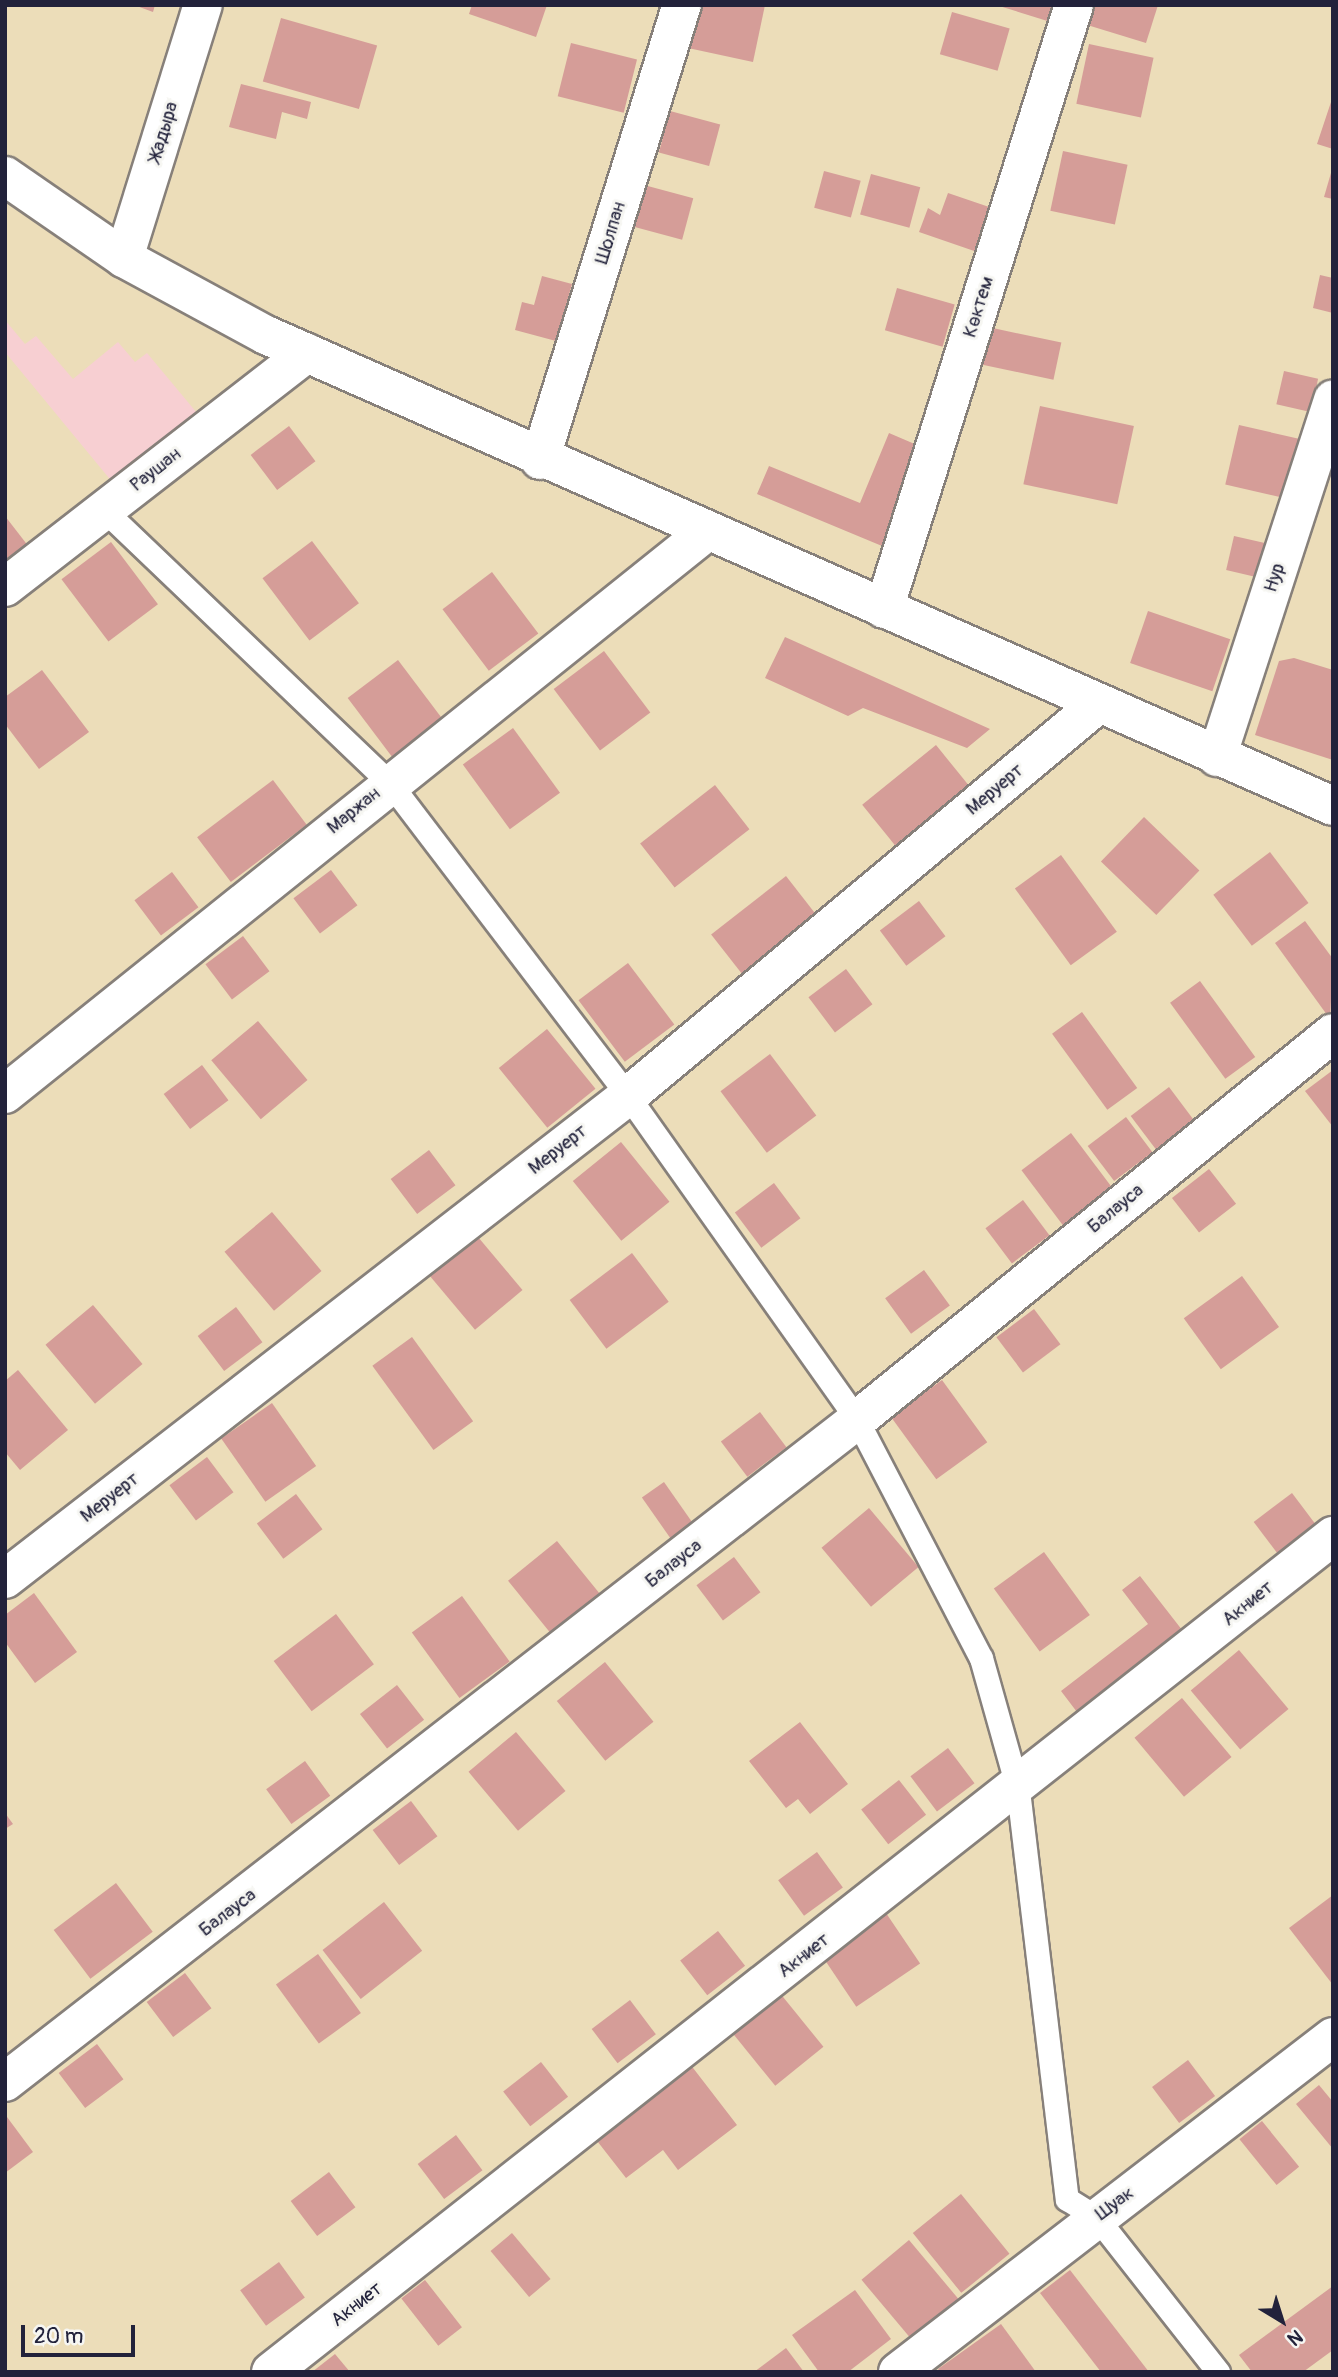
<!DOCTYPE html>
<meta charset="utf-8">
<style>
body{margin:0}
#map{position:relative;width:1338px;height:2377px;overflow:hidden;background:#ecddb9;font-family:Pangolin,sans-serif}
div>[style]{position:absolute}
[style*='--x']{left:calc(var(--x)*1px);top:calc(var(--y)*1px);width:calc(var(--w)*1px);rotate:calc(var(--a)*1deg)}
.built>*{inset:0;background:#f7cfd2}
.building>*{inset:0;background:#d59d98;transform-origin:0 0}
.roads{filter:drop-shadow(2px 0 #87807a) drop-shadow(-2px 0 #87807a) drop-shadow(0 2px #87807a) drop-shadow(0 -2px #87807a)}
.service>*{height:23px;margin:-11.5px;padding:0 11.5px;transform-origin:11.5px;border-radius:11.5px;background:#fff}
.minor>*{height:38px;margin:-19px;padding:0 19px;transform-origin:19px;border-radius:19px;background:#fff}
.tertiary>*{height:38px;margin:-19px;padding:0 19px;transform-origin:19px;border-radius:19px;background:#fff}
span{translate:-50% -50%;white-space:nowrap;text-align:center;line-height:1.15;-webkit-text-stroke:6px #f6f6f2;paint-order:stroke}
.street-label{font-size:19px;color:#22223b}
.frame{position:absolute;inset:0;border:7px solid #22223b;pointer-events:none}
.north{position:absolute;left:1247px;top:2286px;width:70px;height:70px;-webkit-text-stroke:5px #f6f6f2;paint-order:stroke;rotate:142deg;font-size:19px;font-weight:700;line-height:28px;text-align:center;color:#22223b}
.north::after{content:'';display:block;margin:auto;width:24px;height:32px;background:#22223b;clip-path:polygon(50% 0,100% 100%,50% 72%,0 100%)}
.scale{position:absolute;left:21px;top:2325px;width:114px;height:32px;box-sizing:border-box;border:4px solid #22223b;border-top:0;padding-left:9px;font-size:21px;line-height:24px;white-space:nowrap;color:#22223b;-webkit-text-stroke:5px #f6f6f2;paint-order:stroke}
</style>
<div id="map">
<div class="built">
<div style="clip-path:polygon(5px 320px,25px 344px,36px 336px,73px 379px,118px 342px,135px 362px,147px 353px,202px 419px,118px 489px,5px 352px)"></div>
</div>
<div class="building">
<div style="clip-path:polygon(134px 5px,155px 5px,153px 12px)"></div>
<div style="clip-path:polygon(472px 5px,547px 5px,536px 37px,469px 14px)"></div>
<div style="clip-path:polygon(698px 5px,765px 5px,753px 62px,688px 48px)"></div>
<div style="clip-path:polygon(996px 5px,1063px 5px,1057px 24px)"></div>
<div style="clip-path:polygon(1089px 5px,1158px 5px,1146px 43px,1084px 24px)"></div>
<div style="left:952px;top:12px;width:60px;height:44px;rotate:16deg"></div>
<div style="left:281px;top:18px;width:100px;height:66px;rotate:16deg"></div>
<div style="left:571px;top:43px;width:68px;height:55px;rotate:14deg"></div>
<div style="left:1089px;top:44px;width:66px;height:61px;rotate:12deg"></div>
<div style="clip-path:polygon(241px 84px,311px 102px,307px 119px,282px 112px,276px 139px,229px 127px)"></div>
<div style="clip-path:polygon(1333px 96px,1333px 149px,1317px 144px)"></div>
<div style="left:670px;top:111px;width:52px;height:43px;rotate:15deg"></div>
<div style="left:1063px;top:151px;width:66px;height:61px;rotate:12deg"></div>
<div style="clip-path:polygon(1333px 166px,1333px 199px,1324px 197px)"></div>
<div style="left:824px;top:171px;width:38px;height:38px;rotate:15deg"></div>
<div style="left:871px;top:174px;width:51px;height:42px;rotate:15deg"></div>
<div style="left:644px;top:185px;width:51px;height:43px;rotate:15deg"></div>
<div style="clip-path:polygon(948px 193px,995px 209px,980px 253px,919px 232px,928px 208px,940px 215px)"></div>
<div style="clip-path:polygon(1320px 275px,1333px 278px,1333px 313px,1313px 308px)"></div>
<div style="clip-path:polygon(542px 276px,572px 284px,556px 341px,515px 330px,522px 302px,534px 305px)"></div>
<div style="left:897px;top:288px;width:60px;height:44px;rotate:16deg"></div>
<div style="left:988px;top:327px;width:75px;height:38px;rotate:12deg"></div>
<div style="left:1284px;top:371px;width:35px;height:34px;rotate:13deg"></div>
<div style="left:1040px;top:406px;width:96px;height:80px;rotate:12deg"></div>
<div style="left:1239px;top:425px;width:67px;height:61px;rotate:13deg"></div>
<div style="left:289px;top:426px;width:44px;height:48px;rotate:53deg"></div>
<div style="clip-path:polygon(889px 433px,924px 448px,882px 546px,757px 494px,769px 466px,860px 503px)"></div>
<div style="clip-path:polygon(5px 516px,29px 547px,5px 565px)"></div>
<div style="left:1234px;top:536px;width:35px;height:35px;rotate:13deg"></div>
<div style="left:312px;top:541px;width:78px;height:62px;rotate:53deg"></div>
<div style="left:111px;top:542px;width:78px;height:62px;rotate:53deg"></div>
<div style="left:492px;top:572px;width:77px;height:62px;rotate:53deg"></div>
<div style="left:1148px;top:611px;width:87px;height:55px;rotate:19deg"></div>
<div style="clip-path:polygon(785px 637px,990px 729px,967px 748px,863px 708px,848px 716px,765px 678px)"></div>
<div style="left:604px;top:651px;width:77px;height:63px;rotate:53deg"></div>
<div style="clip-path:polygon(1294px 658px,1333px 670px,1333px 760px,1255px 735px,1279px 661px)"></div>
<div style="left:398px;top:660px;width:78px;height:63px;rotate:53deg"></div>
<div style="clip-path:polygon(42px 670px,89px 732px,39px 769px,5px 724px,5px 697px)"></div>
<div style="left:513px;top:728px;width:80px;height:62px;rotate:54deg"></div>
<div style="left:936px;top:745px;width:56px;height:95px;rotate:51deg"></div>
<div style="left:273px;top:780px;width:56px;height:95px;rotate:53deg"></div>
<div style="left:715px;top:785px;width:56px;height:95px;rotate:52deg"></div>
<div style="left:1144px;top:817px;width:77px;height:62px;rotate:44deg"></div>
<div style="left:1270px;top:852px;width:64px;height:71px;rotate:53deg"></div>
<div style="left:1061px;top:855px;width:95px;height:57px;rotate:54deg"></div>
<div style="left:331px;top:870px;width:44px;height:47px;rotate:53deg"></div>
<div style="left:172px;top:872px;width:44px;height:47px;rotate:53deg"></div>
<div style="left:786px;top:876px;width:56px;height:95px;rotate:52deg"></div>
<div style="left:919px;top:901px;width:44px;height:49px;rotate:53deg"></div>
<div style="clip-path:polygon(1305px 921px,1333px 959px,1330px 1019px,1275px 943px)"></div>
<div style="left:243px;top:936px;width:44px;height:47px;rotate:53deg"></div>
<div style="left:628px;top:963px;width:77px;height:62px;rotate:53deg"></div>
<div style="left:846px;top:969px;width:44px;height:47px;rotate:53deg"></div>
<div style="left:1200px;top:981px;width:94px;height:37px;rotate:54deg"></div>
<div style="left:1082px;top:1012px;width:94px;height:37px;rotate:54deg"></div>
<div style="left:258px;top:1021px;width:77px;height:61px;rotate:50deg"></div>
<div style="left:547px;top:1029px;width:77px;height:62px;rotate:51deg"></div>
<div style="left:770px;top:1054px;width:77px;height:62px;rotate:53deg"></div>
<div style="left:202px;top:1065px;width:44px;height:48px;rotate:53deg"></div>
<div style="clip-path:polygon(1333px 1070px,1333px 1127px,1305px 1091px)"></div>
<div style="left:1169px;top:1087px;width:44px;height:48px;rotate:53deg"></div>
<div style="left:1126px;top:1117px;width:44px;height:48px;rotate:53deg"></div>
<div style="left:1071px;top:1133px;width:76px;height:62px;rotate:53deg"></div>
<div style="left:621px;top:1142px;width:77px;height:62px;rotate:51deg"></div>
<div style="left:429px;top:1150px;width:44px;height:48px;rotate:53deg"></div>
<div style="left:1209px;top:1169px;width:44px;height:47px;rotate:52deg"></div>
<div style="left:774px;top:1183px;width:44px;height:49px;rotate:53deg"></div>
<div style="left:1023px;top:1200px;width:44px;height:47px;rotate:53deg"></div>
<div style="left:272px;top:1212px;width:77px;height:62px;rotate:50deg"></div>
<div style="left:473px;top:1231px;width:77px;height:62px;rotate:50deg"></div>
<div style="left:632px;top:1253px;width:61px;height:78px;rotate:53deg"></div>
<div style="left:924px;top:1270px;width:44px;height:48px;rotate:54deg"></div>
<div style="left:1242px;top:1276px;width:63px;height:72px;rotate:54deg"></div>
<div style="left:93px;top:1305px;width:77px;height:62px;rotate:50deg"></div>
<div style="left:236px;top:1307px;width:44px;height:48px;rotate:53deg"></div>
<div style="left:1034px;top:1309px;width:44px;height:47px;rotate:53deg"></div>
<div style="left:412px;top:1337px;width:104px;height:49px;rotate:54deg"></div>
<div style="clip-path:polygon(18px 1370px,68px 1430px,20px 1470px,5px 1452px,5px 1381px)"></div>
<div style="left:942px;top:1380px;width:77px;height:63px;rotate:54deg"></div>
<div style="left:272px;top:1403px;width:77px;height:62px;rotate:55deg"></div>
<div style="left:760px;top:1412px;width:44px;height:49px;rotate:53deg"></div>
<div style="left:207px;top:1457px;width:44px;height:47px;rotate:53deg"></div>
<div style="left:664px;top:1482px;width:54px;height:27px;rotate:55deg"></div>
<div style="left:1292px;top:1493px;width:44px;height:48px;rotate:53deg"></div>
<div style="left:296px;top:1494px;width:44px;height:49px;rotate:53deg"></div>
<div style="left:869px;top:1508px;width:77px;height:62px;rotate:50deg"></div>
<div style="left:557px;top:1541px;width:77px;height:63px;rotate:51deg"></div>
<div style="left:1044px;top:1552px;width:78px;height:62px;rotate:54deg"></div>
<div style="left:734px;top:1557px;width:44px;height:47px;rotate:53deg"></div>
<div style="clip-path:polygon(1140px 1576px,1186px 1635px,1080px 1716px,1061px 1691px,1148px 1624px,1122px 1590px)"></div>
<div style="clip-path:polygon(34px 1593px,77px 1652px,35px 1683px,5px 1642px,5px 1615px)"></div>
<div style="left:462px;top:1596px;width:81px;height:62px;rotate:54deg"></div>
<div style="left:336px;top:1614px;width:63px;height:78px;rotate:53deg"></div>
<div style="left:1239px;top:1650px;width:77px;height:63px;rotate:50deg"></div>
<div style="left:605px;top:1662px;width:77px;height:62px;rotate:51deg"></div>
<div style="left:397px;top:1685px;width:44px;height:47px;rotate:52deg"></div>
<div style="left:1182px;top:1698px;width:77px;height:62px;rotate:50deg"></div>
<div style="clip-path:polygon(800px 1722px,848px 1784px,810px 1814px,798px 1799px,786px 1808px,749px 1761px)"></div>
<div style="left:516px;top:1732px;width:77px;height:62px;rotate:50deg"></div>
<div style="left:948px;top:1748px;width:44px;height:47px;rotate:53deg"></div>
<div style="left:305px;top:1761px;width:43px;height:48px;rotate:54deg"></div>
<div style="left:899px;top:1780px;width:44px;height:48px;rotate:52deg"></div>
<div style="left:411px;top:1801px;width:44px;height:48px;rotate:53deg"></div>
<div style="clip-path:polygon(5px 1813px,13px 1824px,5px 1829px)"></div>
<div style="left:817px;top:1852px;width:44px;height:48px;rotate:54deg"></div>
<div style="left:116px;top:1883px;width:61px;height:78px;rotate:53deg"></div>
<div style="clip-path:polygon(1333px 1895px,1333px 1985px,1289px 1928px)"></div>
<div style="left:384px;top:1902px;width:62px;height:78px;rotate:52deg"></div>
<div style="left:886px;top:1913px;width:61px;height:77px;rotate:56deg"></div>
<div style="left:718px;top:1931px;width:44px;height:48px;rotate:52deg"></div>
<div style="left:318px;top:1954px;width:73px;height:52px;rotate:54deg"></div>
<div style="left:185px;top:1973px;width:44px;height:48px;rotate:53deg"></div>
<div style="left:775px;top:1987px;width:77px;height:62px;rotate:51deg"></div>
<div style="left:630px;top:2000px;width:43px;height:48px;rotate:53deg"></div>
<div style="left:97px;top:2044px;width:44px;height:48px;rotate:53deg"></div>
<div style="left:1188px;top:2060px;width:45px;height:45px;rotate:53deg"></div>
<div style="left:541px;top:2062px;width:44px;height:48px;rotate:52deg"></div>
<div style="clip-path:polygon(690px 2064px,737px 2125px,678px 2170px,663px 2150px,626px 2178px,594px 2137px)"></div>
<div style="clip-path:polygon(1319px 2085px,1333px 2102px,1333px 2149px,1296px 2104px)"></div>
<div style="clip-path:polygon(7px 2117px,33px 2152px,5px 2173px,5px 2118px)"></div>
<div style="left:1262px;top:2121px;width:59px;height:29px;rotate:51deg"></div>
<div style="left:456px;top:2135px;width:44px;height:48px;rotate:53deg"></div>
<div style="left:329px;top:2172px;width:44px;height:48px;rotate:53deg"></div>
<div style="left:961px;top:2194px;width:77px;height:62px;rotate:51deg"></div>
<div style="left:512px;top:2233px;width:60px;height:28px;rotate:50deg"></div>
<div style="left:909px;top:2240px;width:77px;height:62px;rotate:50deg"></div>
<div style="left:279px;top:2262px;width:44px;height:48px;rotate:54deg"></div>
<div style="clip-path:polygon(1070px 2270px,1149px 2372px,1101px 2372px,1040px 2293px)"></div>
<div style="left:425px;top:2280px;width:60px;height:30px;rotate:52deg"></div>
<div style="clip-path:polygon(1333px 2286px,1333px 2350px,1303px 2372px,1252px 2372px,1239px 2355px)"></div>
<div style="clip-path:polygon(855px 2290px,891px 2339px,848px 2372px,819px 2372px,792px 2335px)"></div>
<div style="clip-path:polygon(1001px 2324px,1036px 2372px,940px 2372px,938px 2369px)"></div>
<div style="clip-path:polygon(786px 2348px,804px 2372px,754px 2372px)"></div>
<div style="clip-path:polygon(335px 2354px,350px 2372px,312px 2372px)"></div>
</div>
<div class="roads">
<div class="service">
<div style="--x:104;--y:510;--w:394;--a:43.7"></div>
<div style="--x:389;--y:782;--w:395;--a:52.7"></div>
<div style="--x:628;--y:1096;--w:397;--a:54.7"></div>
<div style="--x:857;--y:1420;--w:268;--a:62.5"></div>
<div style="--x:981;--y:1658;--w:137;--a:74.3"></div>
<div style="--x:1018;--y:1790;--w:412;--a:83.2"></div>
<div style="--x:1067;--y:2199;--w:36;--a:32"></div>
<div style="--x:1097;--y:2218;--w:196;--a:51.8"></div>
</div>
<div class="minor">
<div style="--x:124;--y:258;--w:265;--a:-72.7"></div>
<div style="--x:540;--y:460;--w:477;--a:-72.7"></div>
<div style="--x:5;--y:587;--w:382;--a:-37.8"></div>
<div style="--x:884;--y:609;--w:633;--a:-72.54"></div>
<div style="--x:1217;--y:757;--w:376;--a:-72"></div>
<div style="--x:5;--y:1094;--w:897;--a:-38.71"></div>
<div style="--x:5;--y:1579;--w:788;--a:-37.79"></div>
<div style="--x:628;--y:1096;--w:611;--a:-39.82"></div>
<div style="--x:5;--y:2082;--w:1079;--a:-37.85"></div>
<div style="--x:857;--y:1420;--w:613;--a:-39.11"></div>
<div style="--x:271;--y:2372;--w:1352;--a:-38.21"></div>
<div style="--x:898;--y:2372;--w:549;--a:-37.6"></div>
</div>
<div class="tertiary">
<div style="--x:5;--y:176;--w:145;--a:34.6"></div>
<div style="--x:124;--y:258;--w:162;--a:28.5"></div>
<div style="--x:266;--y:335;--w:1166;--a:23.82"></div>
</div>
</div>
<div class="street-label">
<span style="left:164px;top:132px;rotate:-73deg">Жадыра</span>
<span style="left:611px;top:233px;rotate:-73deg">Шолпан</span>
<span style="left:979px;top:307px;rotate:-73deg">Көктем</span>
<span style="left:156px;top:470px;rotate:-38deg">Раушан</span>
<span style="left:1275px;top:578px;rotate:-72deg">Нур</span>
<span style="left:995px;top:790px;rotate:-40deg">Меруерт</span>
<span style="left:354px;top:811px;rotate:-39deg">Маржан</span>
<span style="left:558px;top:1150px;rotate:-38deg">Меруерт</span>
<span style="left:1116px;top:1209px;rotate:-39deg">Балауса</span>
<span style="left:110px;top:1498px;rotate:-38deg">Меруерт</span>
<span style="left:674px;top:1564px;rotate:-38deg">Балауса</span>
<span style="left:1248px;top:1604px;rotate:-39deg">Акниет</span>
<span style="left:228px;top:1913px;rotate:-37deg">Балауса</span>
<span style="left:804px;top:1956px;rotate:-38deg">Акниет</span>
<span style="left:1115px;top:2204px;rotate:-37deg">Шуак</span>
<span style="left:357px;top:2305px;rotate:-38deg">Акниет</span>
</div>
<div class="frame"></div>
<div class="north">N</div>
<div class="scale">20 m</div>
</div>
